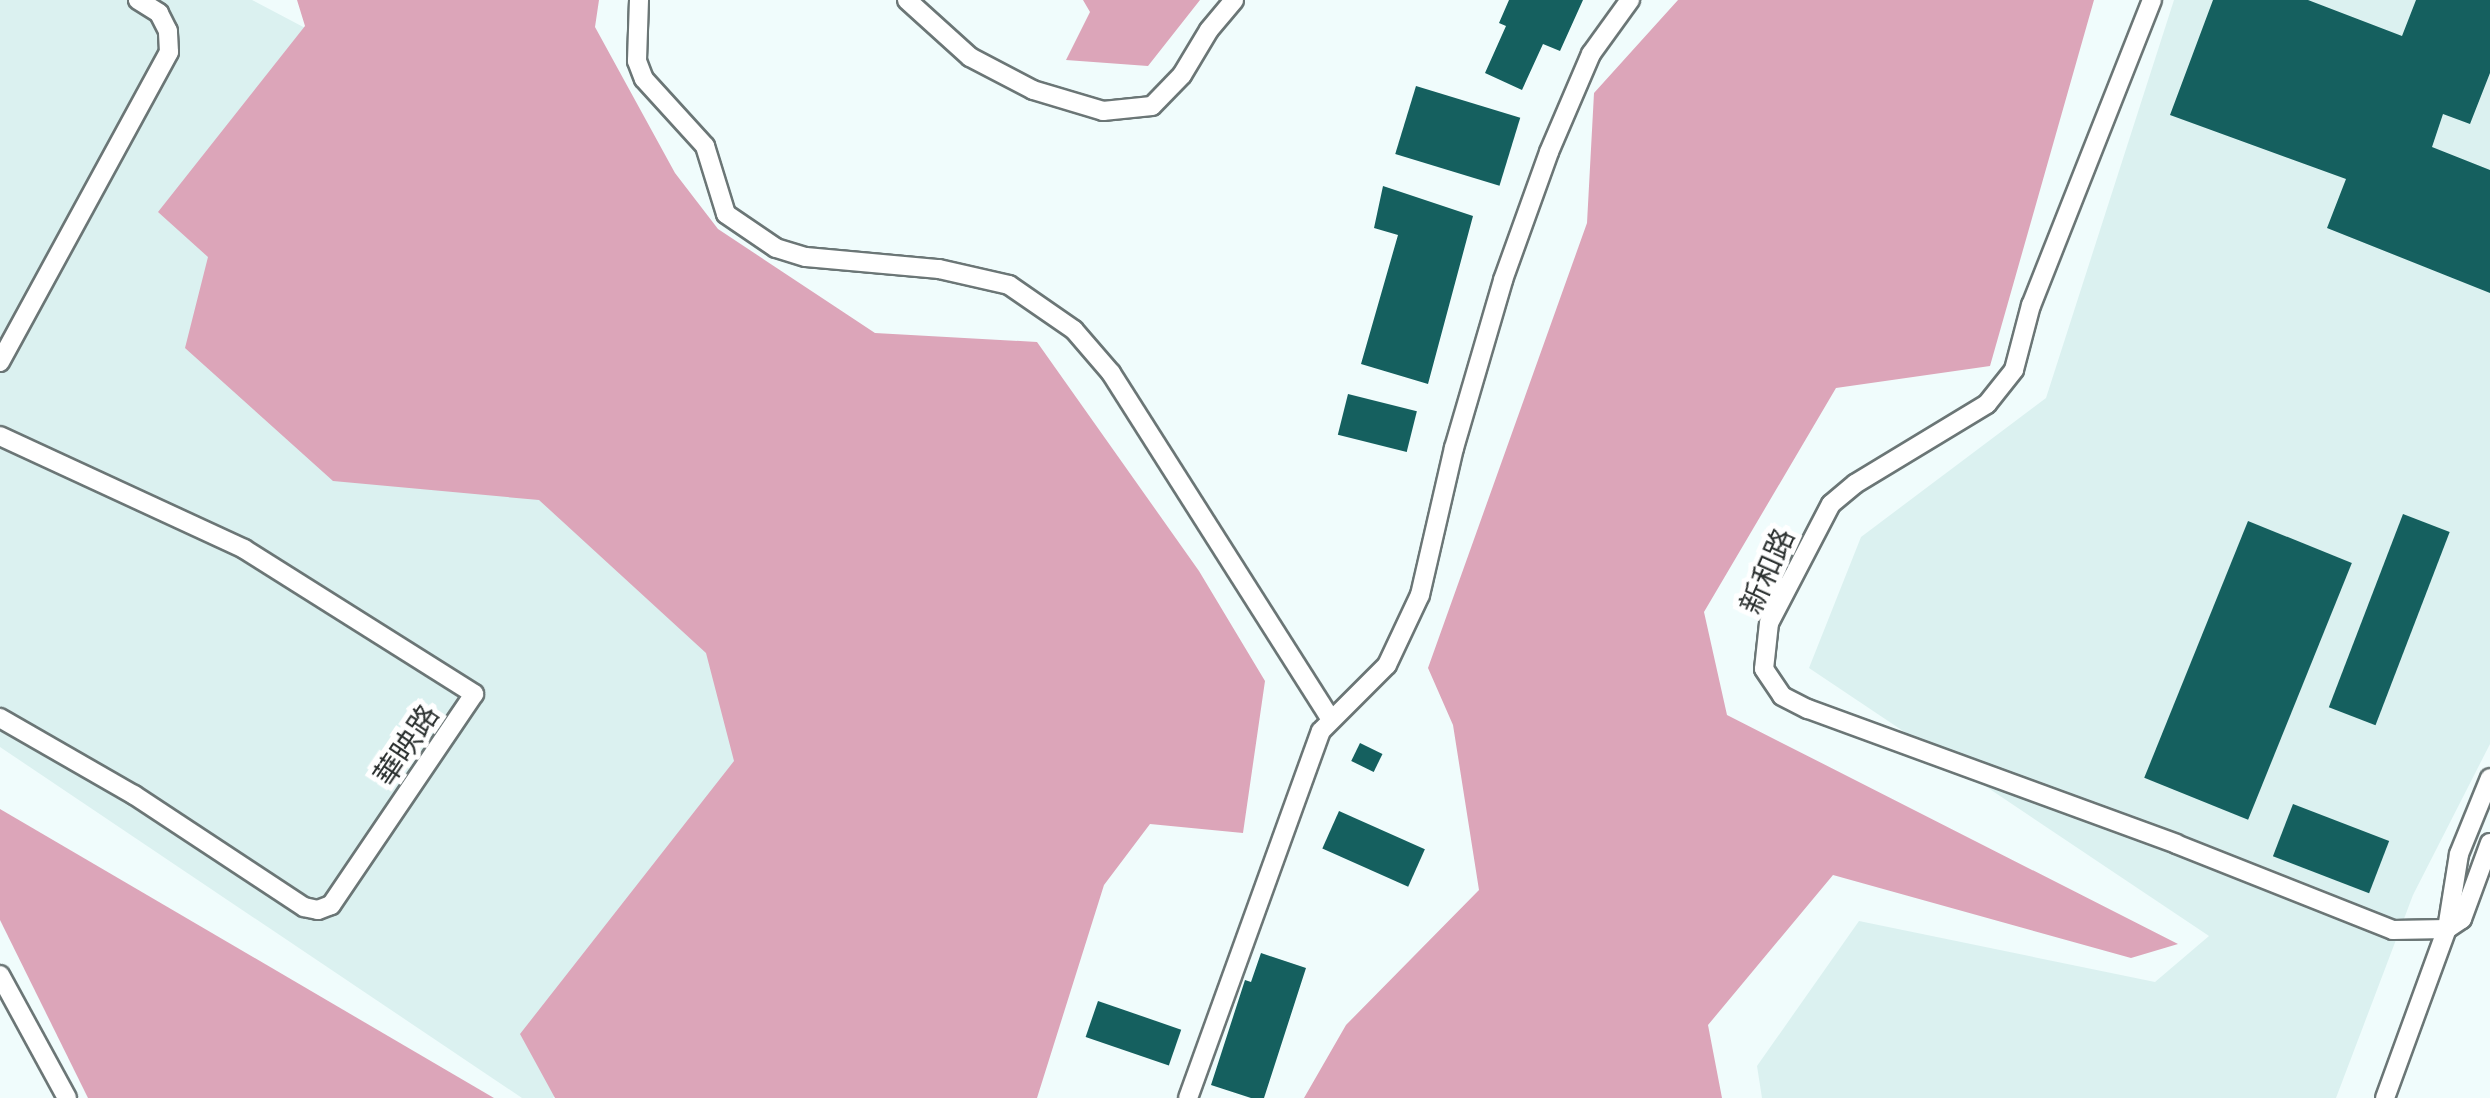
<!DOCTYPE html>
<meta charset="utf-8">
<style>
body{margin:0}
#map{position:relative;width:2490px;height:1098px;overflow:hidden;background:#f0fcfc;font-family:"Golos Text","Noto Sans TC",sans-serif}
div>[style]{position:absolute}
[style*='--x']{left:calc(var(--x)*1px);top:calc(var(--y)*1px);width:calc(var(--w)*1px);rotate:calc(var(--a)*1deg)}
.built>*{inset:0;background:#dbf1f0}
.forest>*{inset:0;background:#dca5b9}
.building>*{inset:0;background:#15605f;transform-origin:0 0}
.roads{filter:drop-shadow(2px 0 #6b7676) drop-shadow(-2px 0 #6b7676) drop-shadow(0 2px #6b7676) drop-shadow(0 -2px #6b7676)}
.minor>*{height:18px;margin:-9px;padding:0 9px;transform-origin:9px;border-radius:9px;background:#fff}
span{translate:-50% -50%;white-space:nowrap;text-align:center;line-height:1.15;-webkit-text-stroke:10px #fff;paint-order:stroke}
.street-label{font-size:30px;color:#2d3231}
</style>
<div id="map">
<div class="built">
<div style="clip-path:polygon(0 0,252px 0,561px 163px,524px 451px,873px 725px,553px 1098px,522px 1098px,0 747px)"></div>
<div style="clip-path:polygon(2174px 0,2490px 0,2490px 744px,2413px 895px,2336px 1098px,1762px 1098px,1757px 1066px,1859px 921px,2155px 982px,2209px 936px,1809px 668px,1861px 537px,2046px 398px)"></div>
</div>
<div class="forest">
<div style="clip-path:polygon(297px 0,599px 0,595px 27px,675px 173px,718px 229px,875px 333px,1037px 342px,1199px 571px,1265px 681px,1243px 833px,1150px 824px,1104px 885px,1037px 1098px,555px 1098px,520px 1034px,734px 761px,706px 653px,539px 500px,333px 481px,185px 348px,208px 257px,158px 212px,305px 26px)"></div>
<div style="clip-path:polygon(1083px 0,1200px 0,1148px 66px,1066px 60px,1090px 12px)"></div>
<div style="clip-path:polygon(1678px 0,2094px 0,1990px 366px,1836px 388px,1704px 612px,1727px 715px,2178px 944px,2131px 958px,1833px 875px,1708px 1025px,1722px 1098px,1304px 1098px,1346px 1025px,1479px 890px,1453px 725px,1428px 668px,1587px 223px,1594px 93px)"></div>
<div style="clip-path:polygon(0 809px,494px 1098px,88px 1098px,0 920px)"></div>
</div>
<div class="building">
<div style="clip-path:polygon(1509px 0,1583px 0,1560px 51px,1543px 44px,1522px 90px,1485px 73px,1506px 26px,1499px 23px)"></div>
<div style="clip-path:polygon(2213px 0,2308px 0,2402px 36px,2416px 0,2490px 0,2490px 73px,2470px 124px,2443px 114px,2432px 147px,2490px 170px,2490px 293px,2327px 228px,2346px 179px,2170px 115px)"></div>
<div style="left:1416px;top:86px;width:109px;height:71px;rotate:17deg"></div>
<div style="clip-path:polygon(1383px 186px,1473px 216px,1428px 384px,1361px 364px,1398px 235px,1374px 228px)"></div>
<div style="left:1348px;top:394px;width:71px;height:42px;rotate:14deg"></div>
<div style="left:2403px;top:514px;width:50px;height:207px;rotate:21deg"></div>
<div style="left:2248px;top:521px;width:112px;height:277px;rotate:22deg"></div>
<div style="left:1360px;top:743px;width:25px;height:20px;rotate:26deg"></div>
<div style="left:2293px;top:804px;width:103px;height:56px;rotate:21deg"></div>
<div style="left:1339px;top:811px;width:94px;height:41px;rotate:24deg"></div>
<div style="clip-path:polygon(1261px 953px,1306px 968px,1264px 1098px,1251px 1098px,1211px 1085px,1245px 980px,1251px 982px)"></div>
<div style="left:1098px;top:1001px;width:88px;height:38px;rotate:19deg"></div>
</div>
<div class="roads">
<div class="minor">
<div style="--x:639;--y:0;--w:61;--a:91.9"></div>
<div style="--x:637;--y:61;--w:19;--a:69"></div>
<div style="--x:644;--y:79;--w:91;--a:47.7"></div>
<div style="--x:705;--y:146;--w:71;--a:72.8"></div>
<div style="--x:726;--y:214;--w:60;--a:34.2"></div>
<div style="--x:776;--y:248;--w:31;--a:17"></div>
<div style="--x:806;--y:257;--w:134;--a:5.2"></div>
<div style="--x:939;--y:269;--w:72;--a:12.9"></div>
<div style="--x:1009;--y:285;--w:79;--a:34.7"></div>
<div style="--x:1074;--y:330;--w:57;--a:49.3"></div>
<div style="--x:1111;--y:373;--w:409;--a:57.6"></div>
<div style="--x:907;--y:0;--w:85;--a:42.1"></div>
<div style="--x:970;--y:57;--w:71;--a:27.6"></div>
<div style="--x:1033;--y:90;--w:73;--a:16.7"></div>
<div style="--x:1103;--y:111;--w:49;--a:-5.8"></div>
<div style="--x:1152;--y:106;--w:43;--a:-45.9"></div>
<div style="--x:1182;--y:75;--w:52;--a:-59"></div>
<div style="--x:1209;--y:30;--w:39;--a:-50"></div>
<div style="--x:2152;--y:0;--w:328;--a:111.6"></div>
<div style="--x:2031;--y:305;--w:67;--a:104.7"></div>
<div style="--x:2014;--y:370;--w:43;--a:128.5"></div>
<div style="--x:1987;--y:404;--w:154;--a:148.8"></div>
<div style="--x:1855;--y:484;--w:31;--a:140"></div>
<div style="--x:1831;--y:504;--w:134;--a:117.5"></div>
<div style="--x:1769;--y:623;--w:46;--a:96.2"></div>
<div style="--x:1764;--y:669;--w:32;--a:56"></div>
<div style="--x:1782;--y:696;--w:29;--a:27"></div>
<div style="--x:1808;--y:709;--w:392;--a:20.1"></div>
<div style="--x:2176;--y:844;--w:233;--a:21.6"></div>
<div style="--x:2393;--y:930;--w:54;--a:-1.1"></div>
<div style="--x:2447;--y:929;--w:18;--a:-34"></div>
<div style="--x:2462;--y:919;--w:81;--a:-69.8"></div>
<div style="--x:0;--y:362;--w:353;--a:-61.4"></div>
<div style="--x:169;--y:52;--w:21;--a:-93"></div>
<div style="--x:168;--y:31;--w:20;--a:-117"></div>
<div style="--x:159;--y:13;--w:25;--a:-148"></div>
<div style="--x:0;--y:436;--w:269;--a:24.8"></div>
<div style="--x:244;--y:549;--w:272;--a:32.2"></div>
<div style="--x:474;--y:694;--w:255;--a:124.1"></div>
<div style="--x:331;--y:905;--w:14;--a:159"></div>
<div style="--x:318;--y:910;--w:14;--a:-168"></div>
<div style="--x:304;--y:907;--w:204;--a:-146.6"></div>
<div style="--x:134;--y:795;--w:155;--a:-150.1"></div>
<div style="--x:0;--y:975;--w:140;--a:61.4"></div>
<div style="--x:1188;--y:1098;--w:390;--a:-70.1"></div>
<div style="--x:1321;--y:731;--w:93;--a:-45"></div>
<div style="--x:1387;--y:665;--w:77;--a:-64.8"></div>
<div style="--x:1420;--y:595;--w:151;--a:-77"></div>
<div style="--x:1454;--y:448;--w:175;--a:-73.7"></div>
<div style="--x:1503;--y:280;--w:136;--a:-70.2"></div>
<div style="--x:1549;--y:152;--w:107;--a:-66.8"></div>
<div style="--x:1591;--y:54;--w:67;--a:-54.2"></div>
<div style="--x:2385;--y:1098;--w:180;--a:-69.9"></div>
<div style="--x:2447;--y:929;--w:76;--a:-80.9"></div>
<div style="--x:2459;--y:854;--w:82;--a:-67.8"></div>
</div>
</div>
<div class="street-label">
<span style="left:1767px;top:571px;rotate:-66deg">新和路</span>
<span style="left:406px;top:745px;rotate:-56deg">華映路</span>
</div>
</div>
